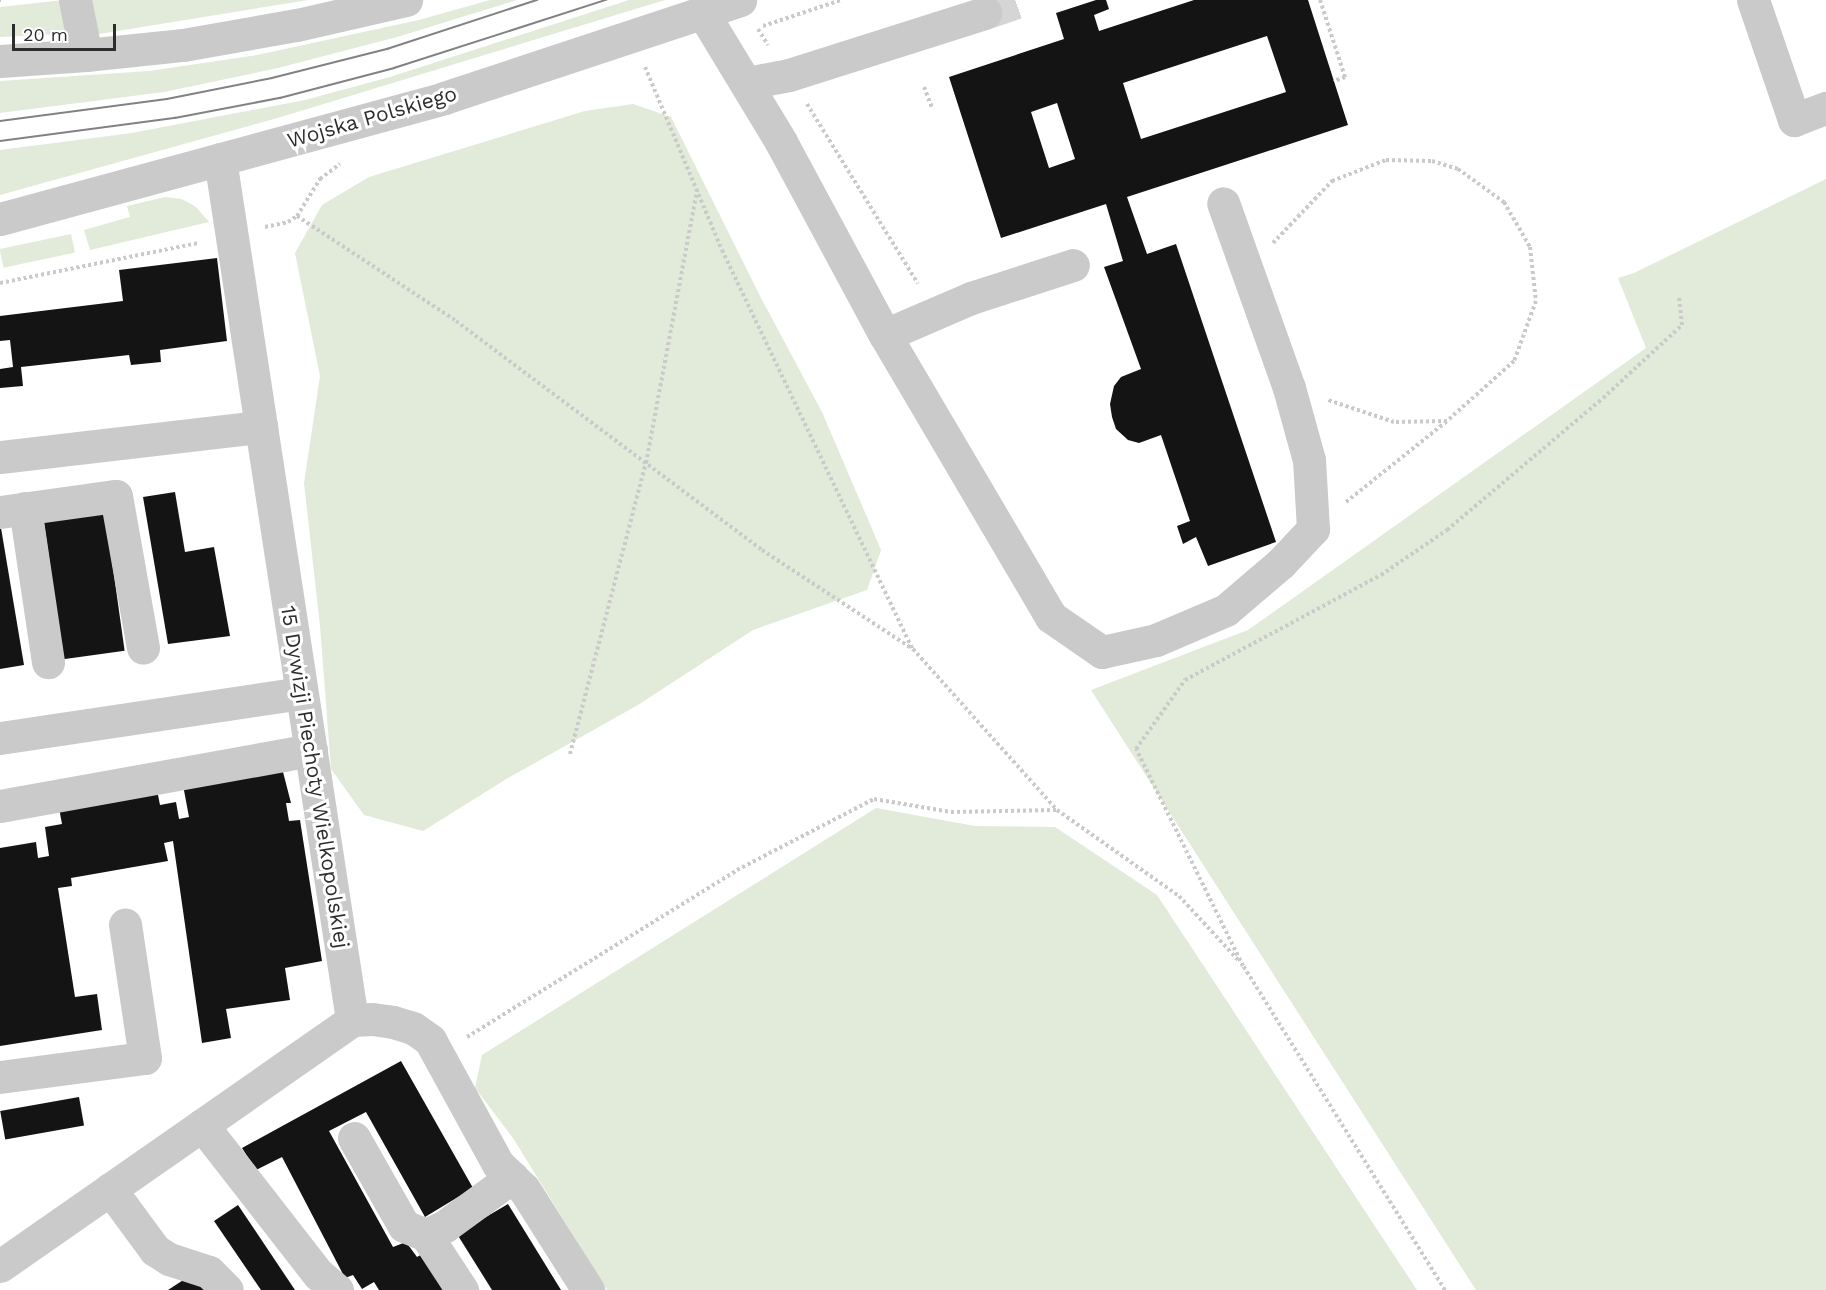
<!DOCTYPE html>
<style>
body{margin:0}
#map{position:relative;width:1826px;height:1290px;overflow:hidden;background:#fff;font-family:"Work Sans",sans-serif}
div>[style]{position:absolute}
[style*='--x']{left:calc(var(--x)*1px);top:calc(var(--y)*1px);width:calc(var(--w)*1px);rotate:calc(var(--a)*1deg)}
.green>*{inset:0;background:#e2eada;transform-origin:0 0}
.building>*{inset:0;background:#141414;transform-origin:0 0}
.minor-tunnel>*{height:33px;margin-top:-16.5px;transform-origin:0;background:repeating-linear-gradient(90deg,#d5d5d5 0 33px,transparent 0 49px)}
.path>*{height:4px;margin-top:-2px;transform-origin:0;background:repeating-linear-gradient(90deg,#cacaca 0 3px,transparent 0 6px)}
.minor>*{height:33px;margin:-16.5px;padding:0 16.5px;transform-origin:16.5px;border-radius:16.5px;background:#cacaca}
.tram>*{height:1.5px;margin:-0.75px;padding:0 0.75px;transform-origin:0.75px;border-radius:0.75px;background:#828282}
span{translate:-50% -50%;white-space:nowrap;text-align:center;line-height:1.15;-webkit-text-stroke:6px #fff;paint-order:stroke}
.street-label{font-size:21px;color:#2d2d2d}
.scale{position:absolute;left:12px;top:24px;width:104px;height:27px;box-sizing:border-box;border:3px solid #2d2d2d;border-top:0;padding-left:8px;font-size:18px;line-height:21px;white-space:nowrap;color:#2d2d2d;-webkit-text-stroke:4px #fff;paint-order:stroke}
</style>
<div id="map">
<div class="green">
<div style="clip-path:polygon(64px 0,68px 24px,62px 34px,0 37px,0 7px)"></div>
<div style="clip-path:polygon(85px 0,308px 0,93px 35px)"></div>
<div style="clip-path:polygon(490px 0,517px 0,397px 37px,278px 68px,164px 92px,0 113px,0 81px,149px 71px,257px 55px,419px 20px)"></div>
<div style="clip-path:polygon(629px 0,665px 0,281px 117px,0 195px,0 150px,132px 133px,305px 100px,390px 77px)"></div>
<div style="clip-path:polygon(633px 104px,671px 117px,761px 298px,822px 412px,881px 550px,867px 590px,753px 630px,638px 705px,508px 778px,423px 831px,364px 815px,331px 769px,320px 626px,304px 483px,320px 376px,295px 253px,322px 205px,369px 177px,585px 111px)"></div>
<div style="clip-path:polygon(1826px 179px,1826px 1290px,1476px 1290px,1091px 690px,1248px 630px,1646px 348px,1618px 278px,1634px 273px)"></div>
<div style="clip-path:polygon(165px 197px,182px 199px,196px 207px,209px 222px,90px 250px,84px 230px,130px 217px,127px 206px)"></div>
<div style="left:71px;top:234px;width:19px;height:73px;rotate:78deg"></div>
<div style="clip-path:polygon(876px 808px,975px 826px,1055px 827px,1157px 895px,1417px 1290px,607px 1290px,513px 1138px,475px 1088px,482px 1055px)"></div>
</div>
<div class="building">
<div style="clip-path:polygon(evenodd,1096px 0,1106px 0,1109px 9px,1094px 15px,1099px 31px,1194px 0,1308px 0,1348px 125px,1127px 197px,1147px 254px,1176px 244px,1276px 542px,1208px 566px,1196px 537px,1183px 544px,1177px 526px,1190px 521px,1161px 435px,1139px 443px,1128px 440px,1116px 429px,1112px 417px,1110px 404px,1114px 386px,1121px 377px,1141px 369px,1104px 267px,1123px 261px,1106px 204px,1001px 238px,949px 77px,1064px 39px,1056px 13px,1096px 0,1267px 36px,1286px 92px,1141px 139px,1123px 83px,1267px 36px,1096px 0,1057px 103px,1075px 159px,1049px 168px,1031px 112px,1057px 103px)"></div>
<div style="clip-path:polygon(217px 258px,227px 341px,160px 350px,161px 362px,131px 365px,129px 355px,21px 367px,23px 386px,0 388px,0 369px,13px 367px,10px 340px,0 341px,0 316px,123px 301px,119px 270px)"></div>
<div style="clip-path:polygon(175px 492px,185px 552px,214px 547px,230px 636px,168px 644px,143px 497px)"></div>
<div style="left:105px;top:511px;width:141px;height:62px;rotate:82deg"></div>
<div style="clip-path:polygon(0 522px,24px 665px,0 669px)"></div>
<div style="clip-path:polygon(282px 768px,291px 803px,286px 803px,289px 821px,300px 820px,322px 961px,285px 968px,290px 1000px,226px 1009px,231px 1038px,202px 1043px,173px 841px,164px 843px,168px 861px,71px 878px,72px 886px,58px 888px,75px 997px,97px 994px,102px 1030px,0 1046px,0 848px,36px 842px,38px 858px,49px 856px,45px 827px,62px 824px,59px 808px,157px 790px,160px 805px,176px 802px,179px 819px,189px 817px,183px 785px)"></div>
<div style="clip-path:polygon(401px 1061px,473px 1188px,425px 1217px,366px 1112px,329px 1131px,393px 1247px,406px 1242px,417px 1257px,424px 1253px,447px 1290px,379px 1290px,374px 1282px,362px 1289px,353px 1275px,345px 1278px,282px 1157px,256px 1170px,242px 1148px)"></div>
<div style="left:79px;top:1097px;width:29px;height:80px;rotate:80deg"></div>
<div style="clip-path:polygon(508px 1204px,561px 1290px,492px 1290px,457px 1234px)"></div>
<div style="clip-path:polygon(238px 1205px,295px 1290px,261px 1290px,214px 1221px)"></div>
<div style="clip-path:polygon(194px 1273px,205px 1290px,168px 1290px)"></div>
</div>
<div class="minor-tunnel">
<div style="--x:985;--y:13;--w:40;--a:-18.9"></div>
</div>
<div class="path">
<div style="--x:0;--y:0;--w:1;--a:0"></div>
<div style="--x:1320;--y:0;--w:81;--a:72"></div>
<div style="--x:1345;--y:77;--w:12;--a:160"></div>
<div style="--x:763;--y:26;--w:82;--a:-18.4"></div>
<div style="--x:758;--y:29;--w:19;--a:58"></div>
<div style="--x:645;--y:67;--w:199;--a:67.2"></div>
<div style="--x:722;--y:250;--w:442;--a:64.5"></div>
<div style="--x:924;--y:87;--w:22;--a:69"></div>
<div style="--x:807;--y:104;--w:211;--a:58.3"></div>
<div style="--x:297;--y:216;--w:191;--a:33.4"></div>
<div style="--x:456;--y:321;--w:382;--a:36.8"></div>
<div style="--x:762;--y:550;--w:181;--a:33.3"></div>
<div style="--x:913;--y:649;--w:216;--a:48.2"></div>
<div style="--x:1057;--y:810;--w:149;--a:35.2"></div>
<div style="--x:1179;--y:896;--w:88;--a:47.3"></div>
<div style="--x:265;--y:227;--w:24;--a:-12"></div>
<div style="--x:288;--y:222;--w:11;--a:-34"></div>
<div style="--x:297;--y:216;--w:44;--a:-58.1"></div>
<div style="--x:320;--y:179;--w:25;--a:-37"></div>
<div style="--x:1273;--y:243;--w:86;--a:-46.4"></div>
<div style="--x:1332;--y:181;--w:58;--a:-21.3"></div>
<div style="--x:1386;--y:160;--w:46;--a:1.2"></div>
<div style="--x:1432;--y:161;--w:27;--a:17"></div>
<div style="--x:1458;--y:169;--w:57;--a:35.7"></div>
<div style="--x:1504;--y:202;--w:52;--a:60"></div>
<div style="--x:1530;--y:247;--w:54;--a:83.7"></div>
<div style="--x:1536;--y:301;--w:64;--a:110.1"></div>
<div style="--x:1514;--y:361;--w:90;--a:138.2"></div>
<div style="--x:1447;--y:421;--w:53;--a:178.9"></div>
<div style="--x:1394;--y:422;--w:70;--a:-161.6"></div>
<div style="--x:0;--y:283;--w:203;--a:-11.4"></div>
<div style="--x:1346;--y:502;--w:129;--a:-38.7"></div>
<div style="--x:570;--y:754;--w:301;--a:-75.4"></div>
<div style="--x:646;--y:463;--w:277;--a:-79.4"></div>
<div style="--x:467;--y:1037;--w:317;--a:-31.7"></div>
<div style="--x:737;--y:870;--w:154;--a:-27.4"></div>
<div style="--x:874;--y:799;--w:78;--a:9.6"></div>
<div style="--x:951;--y:812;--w:105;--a:-1.1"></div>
<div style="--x:1445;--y:1290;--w:382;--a:-121.9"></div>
<div style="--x:1243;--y:966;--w:242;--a:-116.2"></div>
<div style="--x:1136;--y:749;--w:85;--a:-54.6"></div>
<div style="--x:1185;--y:680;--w:222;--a:-28.2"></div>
<div style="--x:1381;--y:575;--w:80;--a:-34.3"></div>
<div style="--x:1447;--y:530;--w:204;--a:-40.2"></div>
<div style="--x:1603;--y:398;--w:108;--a:-42.7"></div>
<div style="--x:1682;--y:325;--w:29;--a:-96"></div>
</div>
<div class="minor">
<div style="--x:75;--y:0;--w:56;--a:78.7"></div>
<div style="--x:1753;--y:0;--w:127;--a:71.1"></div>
<div style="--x:1794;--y:120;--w:34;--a:-21"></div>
<div style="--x:703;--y:13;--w:151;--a:58.8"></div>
<div style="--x:781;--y:142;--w:219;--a:61.7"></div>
<div style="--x:885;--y:335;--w:327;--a:59.5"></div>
<div style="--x:1051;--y:617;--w:62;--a:34.5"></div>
<div style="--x:1102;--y:652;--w:55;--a:-12.5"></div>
<div style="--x:1156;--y:640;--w:76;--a:-23.2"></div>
<div style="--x:1226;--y:610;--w:72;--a:-40.5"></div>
<div style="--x:1281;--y:563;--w:47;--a:-46.7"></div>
<div style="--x:1313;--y:529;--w:69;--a:-93.3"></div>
<div style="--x:1309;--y:460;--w:75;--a:-105.5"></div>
<div style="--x:1289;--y:388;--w:196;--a:-109.6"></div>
<div style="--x:0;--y:61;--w:86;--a:-4"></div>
<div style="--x:86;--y:55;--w:98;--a:-5.9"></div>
<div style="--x:183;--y:45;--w:116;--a:-10"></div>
<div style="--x:297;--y:25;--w:112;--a:-12.9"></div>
<div style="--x:747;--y:83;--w:43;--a:-10.8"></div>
<div style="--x:789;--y:75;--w:206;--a:-17.6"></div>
<div style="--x:220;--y:159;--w:871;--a:81.28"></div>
<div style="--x:352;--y:1020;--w:20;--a:-3"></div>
<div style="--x:372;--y:1019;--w:21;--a:8"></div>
<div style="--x:393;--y:1022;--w:21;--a:17"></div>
<div style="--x:413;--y:1028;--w:21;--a:35"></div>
<div style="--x:430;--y:1040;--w:141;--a:61.3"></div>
<div style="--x:498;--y:1164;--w:36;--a:44"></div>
<div style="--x:524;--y:1189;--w:120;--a:57.6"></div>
<div style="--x:0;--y:219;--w:460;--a:-15.2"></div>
<div style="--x:444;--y:98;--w:312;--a:-18.3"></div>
<div style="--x:885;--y:335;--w:94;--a:-23.3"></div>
<div style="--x:971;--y:298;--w:107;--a:-17.9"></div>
<div style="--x:0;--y:457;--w:263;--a:-6.6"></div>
<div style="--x:25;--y:508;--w:156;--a:81.5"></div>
<div style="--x:0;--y:512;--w:117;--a:-7.9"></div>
<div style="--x:116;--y:496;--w:154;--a:79.9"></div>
<div style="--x:0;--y:738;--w:304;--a:-8.5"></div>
<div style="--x:0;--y:806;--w:316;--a:-10.2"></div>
<div style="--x:0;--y:1077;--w:146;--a:-7.5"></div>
<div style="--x:145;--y:1058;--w:135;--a:-98.5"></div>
<div style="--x:202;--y:1125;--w:189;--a:52.1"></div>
<div style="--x:318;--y:1274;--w:25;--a:40"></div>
<div style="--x:354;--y:1138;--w:101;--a:60.4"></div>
<div style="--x:404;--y:1226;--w:24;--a:22"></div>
<div style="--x:426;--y:1235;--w:21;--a:-25"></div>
<div style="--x:445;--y:1226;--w:83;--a:-36.2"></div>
<div style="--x:110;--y:1189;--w:76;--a:53.6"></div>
<div style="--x:155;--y:1250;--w:17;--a:33"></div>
<div style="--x:169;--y:1259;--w:42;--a:18"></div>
<div style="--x:209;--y:1272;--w:25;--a:45"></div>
<div style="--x:426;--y:1235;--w:66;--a:56.8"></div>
<div style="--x:0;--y:1266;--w:429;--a:-34.9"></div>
</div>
<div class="tram">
<div style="--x:0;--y:121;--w:168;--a:-7.5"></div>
<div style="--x:167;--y:99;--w:107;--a:-11.3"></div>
<div style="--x:272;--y:78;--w:119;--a:-14.2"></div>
<div style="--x:387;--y:49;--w:158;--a:-18.1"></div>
<div style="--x:0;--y:141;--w:177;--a:-7.5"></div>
<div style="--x:175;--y:118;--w:107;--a:-10.8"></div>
<div style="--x:280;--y:98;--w:118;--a:-14.7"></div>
<div style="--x:394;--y:68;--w:223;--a:-17.8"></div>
</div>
<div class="street-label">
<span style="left:372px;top:117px;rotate:-16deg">Wojska Polskiego</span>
<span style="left:315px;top:777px;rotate:81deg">15 Dywizji Piechoty Wielkopolskiej</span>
</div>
<div class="scale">20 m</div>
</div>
